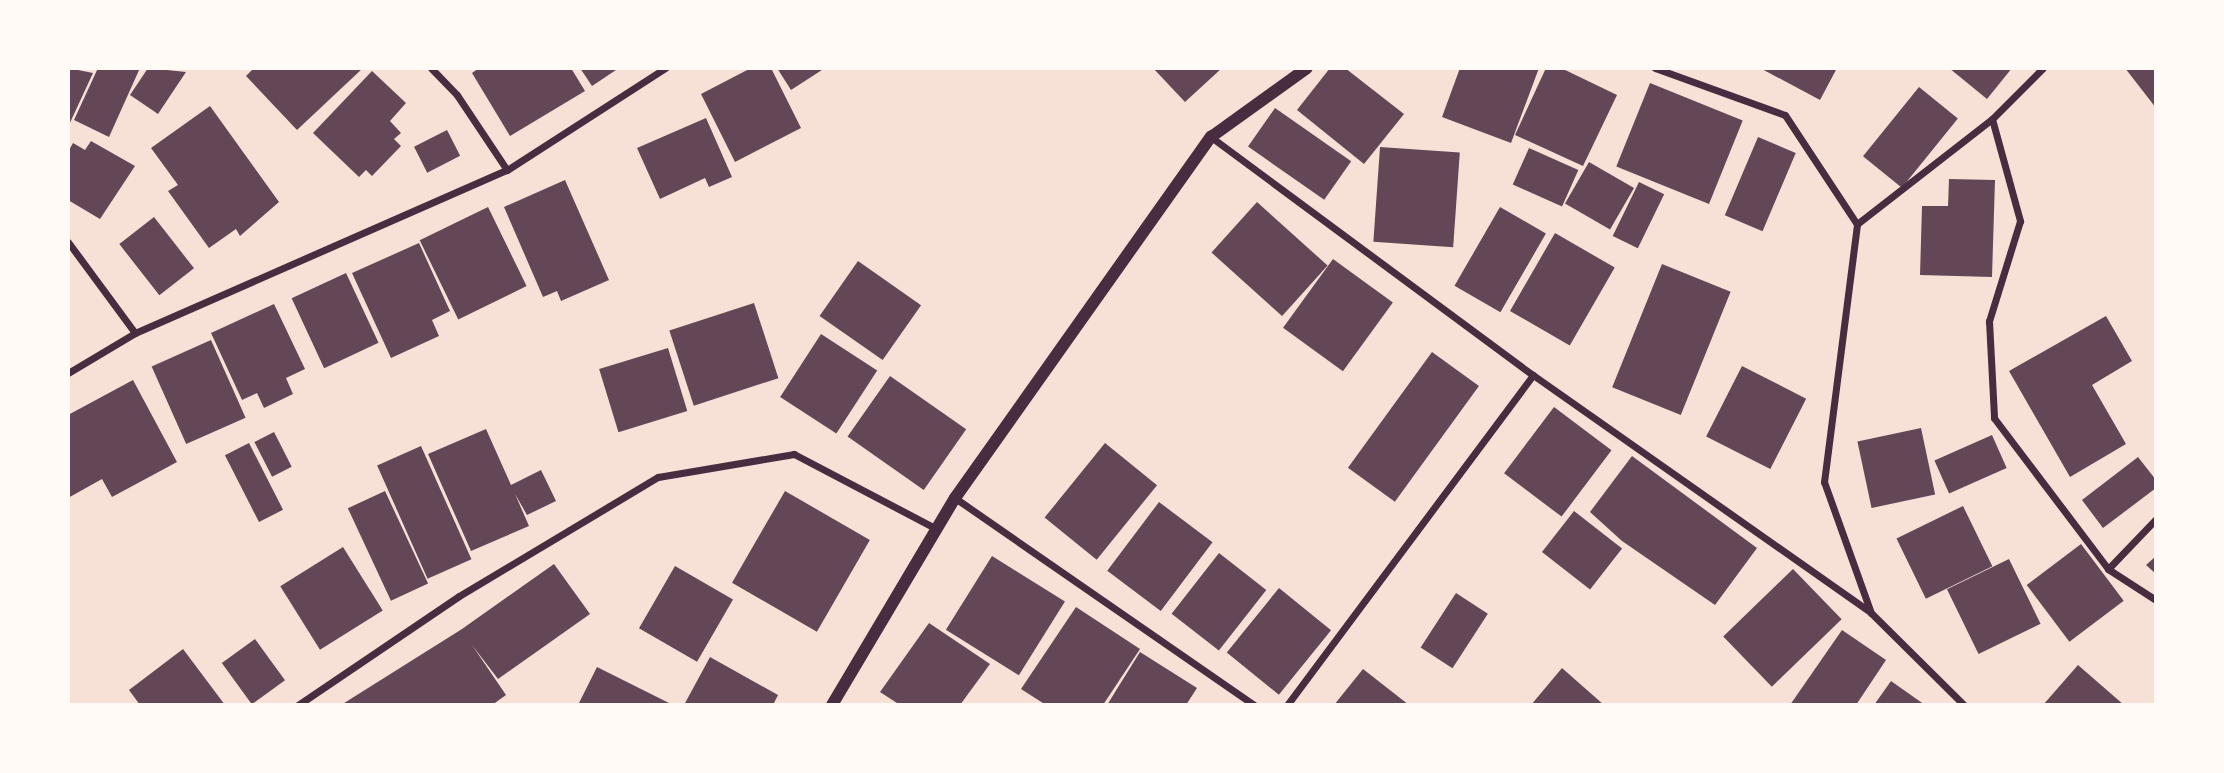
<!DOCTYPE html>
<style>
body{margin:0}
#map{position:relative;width:2224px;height:773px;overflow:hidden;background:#f7e1d7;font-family:Jost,sans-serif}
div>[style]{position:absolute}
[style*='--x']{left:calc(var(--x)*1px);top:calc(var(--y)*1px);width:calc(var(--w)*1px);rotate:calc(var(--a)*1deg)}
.building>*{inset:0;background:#644757;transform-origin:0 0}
.minor>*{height:7px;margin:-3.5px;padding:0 3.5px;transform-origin:3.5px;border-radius:3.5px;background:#4a2c40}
.tertiary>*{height:12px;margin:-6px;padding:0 6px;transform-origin:6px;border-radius:6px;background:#4a2c40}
span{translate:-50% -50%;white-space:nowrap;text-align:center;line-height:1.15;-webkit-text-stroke:6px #fffaf5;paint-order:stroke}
.frame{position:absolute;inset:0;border:70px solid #fffaf5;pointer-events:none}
</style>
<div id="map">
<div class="building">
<div style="clip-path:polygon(68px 68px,93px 73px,68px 127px)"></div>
<div style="clip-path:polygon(98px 68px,140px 68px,109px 137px,74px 120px)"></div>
<div style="clip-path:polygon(148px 68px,186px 72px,158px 114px,130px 95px)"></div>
<div style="clip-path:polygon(254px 68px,363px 68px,297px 130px,246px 76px)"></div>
<div style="clip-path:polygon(479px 68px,571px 68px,585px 91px,510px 136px,472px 73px)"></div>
<div style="clip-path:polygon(580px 68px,619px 68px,592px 86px)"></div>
<div style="clip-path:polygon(751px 68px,771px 68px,801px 128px,735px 162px,701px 94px)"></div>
<div style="clip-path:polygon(777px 68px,825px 68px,791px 90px)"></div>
<div style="clip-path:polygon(1153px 68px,1222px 68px,1185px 102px)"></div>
<div style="clip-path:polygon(1330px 68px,1345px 68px,1404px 114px,1364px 164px,1297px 110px)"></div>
<div style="clip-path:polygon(1460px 68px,1539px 68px,1511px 143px,1442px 117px)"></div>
<div style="clip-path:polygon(1546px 68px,1561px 68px,1617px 95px,1583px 166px,1515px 135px)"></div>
<div style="clip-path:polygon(1760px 68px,1837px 68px,1820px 100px)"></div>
<div style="clip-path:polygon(1949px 68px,2012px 68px,1987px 99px)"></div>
<div style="clip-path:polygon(2125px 68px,2156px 68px,2156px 108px)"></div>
<div style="clip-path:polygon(372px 71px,406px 103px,390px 121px,401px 133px,394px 139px,401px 146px,372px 176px,366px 170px,359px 177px,313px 133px)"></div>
<div style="left:1650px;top:83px;width:100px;height:90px;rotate:22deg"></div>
<div style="left:1919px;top:87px;width:50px;height:89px;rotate:39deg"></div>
<div style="clip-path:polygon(210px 106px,279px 202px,240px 236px,236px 229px,209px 248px,168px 191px,178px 185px,151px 148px)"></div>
<div style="left:1275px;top:108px;width:93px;height:47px;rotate:35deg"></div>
<div style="clip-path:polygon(706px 118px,732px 177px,709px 187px,705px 178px,660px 199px,637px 148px)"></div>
<div style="left:447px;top:130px;width:29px;height:37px;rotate:63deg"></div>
<div style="left:1758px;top:137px;width:41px;height:85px;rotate:23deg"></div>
<div style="clip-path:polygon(91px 141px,135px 166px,100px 219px,68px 200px,68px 152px,73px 143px,85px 150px)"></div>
<div style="left:1380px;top:147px;width:80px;height:95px;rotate:4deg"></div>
<div style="left:1529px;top:148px;width:54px;height:40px;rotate:24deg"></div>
<div style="left:1589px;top:162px;width:52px;height:48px;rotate:30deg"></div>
<div style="clip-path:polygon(1949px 179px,1995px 180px,1992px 277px,1920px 275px,1922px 206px,1948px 206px)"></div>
<div style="clip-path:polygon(565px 180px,609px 280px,561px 301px,557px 291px,543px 297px,504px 207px)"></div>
<div style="left:1639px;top:182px;width:28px;height:60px;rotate:26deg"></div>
<div style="left:1257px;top:202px;width:95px;height:68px;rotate:42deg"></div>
<div style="left:488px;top:207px;width:88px;height:76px;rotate:64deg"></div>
<div style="left:1500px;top:207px;width:53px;height:91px;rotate:30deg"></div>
<div style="left:154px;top:217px;width:65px;height:44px;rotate:52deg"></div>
<div style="left:1555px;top:233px;width:69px;height:90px;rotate:30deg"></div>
<div style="clip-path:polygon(419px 243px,450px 311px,432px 320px,439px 336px,391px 358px,352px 273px)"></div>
<div style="left:1333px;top:259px;width:74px;height:85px;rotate:36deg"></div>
<div style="left:858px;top:261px;width:77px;height:67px;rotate:35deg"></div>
<div style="left:1662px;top:264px;width:74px;height:133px;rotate:22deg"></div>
<div style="left:346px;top:273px;width:77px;height:60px;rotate:65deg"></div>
<div style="left:754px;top:303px;width:79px;height:89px;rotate:72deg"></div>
<div style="clip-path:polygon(274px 304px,305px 369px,286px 378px,293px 394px,264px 408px,257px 393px,242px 400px,211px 333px)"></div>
<div style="clip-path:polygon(2106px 316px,2132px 361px,2092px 385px,2126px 444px,2070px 477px,2009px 371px)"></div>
<div style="left:821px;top:334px;width:67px;height:75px;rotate:33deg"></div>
<div style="left:211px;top:340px;width:85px;height:65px;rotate:66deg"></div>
<div style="left:668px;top:348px;width:66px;height:72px;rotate:73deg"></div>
<div style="left:1432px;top:352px;width:58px;height:143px;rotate:36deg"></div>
<div style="left:1742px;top:366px;width:72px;height:79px;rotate:27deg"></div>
<div style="left:890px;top:376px;width:93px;height:74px;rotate:35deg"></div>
<div style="clip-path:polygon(133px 380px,177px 462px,112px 497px,102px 479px,68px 498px,68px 415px)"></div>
<div style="left:1554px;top:407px;width:72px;height:83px;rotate:37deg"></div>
<div style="left:1921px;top:428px;width:68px;height:65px;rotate:78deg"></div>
<div style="clip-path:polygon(486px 429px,511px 485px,541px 470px,556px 501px,527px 515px,515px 494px,529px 526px,471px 551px,428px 454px)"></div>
<div style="left:274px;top:432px;width:39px;height:22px;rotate:63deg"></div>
<div style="left:1992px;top:435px;width:36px;height:63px;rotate:66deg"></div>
<div style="left:249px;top:443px;width:75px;height:27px;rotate:63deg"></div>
<div style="left:1105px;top:443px;width:67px;height:96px;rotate:39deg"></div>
<div style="left:421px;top:446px;width:124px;height:48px;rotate:66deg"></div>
<div style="clip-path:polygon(1632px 456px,1757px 548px,1715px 605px,1622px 541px,1590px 512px)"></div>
<div style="clip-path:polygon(2138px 457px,2156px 480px,2156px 488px,2103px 528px,2082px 500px)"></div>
<div style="left:385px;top:491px;width:102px;height:41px;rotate:65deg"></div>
<div style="left:785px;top:491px;width:98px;height:106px;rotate:30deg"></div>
<div style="left:1159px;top:502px;width:67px;height:86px;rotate:37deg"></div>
<div style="left:1963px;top:506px;width:67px;height:74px;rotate:64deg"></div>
<div style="left:1574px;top:511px;width:61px;height:52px;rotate:38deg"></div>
<div style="left:2081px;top:544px;width:71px;height:68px;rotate:53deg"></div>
<div style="left:343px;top:547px;width:75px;height:74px;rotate:58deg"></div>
<div style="left:1219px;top:553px;width:60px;height:77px;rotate:38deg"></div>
<div style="left:992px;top:556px;width:86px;height:87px;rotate:32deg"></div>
<div style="clip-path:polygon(2156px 556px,2156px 574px,2146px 565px)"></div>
<div style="left:2009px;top:559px;width:72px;height:69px;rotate:64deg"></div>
<div style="clip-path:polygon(554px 564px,590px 614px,498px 679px,472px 645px,506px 695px,492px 705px,341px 705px,462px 629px)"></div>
<div style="left:675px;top:566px;width:67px;height:72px;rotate:30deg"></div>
<div style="left:1793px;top:569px;width:70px;height:97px;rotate:46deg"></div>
<div style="left:1279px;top:588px;width:67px;height:83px;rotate:39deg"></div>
<div style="left:1456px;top:593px;width:38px;height:65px;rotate:33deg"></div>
<div style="clip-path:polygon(1076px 607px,1140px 649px,1103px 705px,1046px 705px,1021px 689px)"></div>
<div style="clip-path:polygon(929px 623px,990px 664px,960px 705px,900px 705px,880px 692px)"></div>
<div style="clip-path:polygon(1842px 630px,1886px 660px,1856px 705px,1790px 705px)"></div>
<div style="left:255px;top:639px;width:51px;height:41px;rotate:54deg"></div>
<div style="clip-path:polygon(183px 649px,225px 705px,140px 705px,129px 690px)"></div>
<div style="clip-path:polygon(1140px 652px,1197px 688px,1186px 705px,1107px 705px)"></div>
<div style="clip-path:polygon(710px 657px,778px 695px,773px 705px,684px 705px)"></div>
<div style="clip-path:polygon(2078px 665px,2124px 705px,2043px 705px)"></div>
<div style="clip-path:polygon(597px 667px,673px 705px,578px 705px)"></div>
<div style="clip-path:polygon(1562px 668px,1604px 705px,1531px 705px)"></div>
<div style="clip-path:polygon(1363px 669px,1409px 705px,1334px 705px)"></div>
<div style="clip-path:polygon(1891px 681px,1925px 705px,1874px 705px)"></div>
</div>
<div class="minor">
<div style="--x:431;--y:68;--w:37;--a:46"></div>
<div style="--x:457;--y:95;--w:90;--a:56.3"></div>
<div style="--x:1655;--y:68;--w:138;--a:19.9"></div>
<div style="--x:1785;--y:115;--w:131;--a:56.6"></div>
<div style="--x:1992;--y:119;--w:106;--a:74.6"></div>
<div style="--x:2020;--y:221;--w:105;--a:107.2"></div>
<div style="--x:1989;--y:321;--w:97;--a:87"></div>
<div style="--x:1994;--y:418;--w:189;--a:52.9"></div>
<div style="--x:2108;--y:569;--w:57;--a:32.9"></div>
<div style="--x:1211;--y:137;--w:400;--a:36.5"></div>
<div style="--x:1533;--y:375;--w:412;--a:126.7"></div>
<div style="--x:68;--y:242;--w:113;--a:53.6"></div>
<div style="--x:68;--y:373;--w:78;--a:-30.8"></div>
<div style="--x:135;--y:333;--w:406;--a:-23.7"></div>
<div style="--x:507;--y:170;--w:188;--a:-32.8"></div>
<div style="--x:1533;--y:375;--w:412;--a:35.1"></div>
<div style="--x:955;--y:498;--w:364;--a:34.7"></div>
<div style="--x:2108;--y:569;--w:69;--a:-46.2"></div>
<div style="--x:298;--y:705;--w:194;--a:-34.1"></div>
<div style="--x:459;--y:596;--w:232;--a:-30.9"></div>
<div style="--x:658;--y:477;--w:138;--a:-9.6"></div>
<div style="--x:794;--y:454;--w:161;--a:27.7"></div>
<div style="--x:1964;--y:705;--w:131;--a:-135.3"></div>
<div style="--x:1871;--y:613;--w:139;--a:-109.7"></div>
<div style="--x:1824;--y:482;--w:260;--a:-82.7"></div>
<div style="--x:1857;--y:224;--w:171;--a:-37.9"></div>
<div style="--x:1992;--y:119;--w:72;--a:-45"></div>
</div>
<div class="tertiary">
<div style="--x:832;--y:705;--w:241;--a:-59.3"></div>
<div style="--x:955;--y:498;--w:443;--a:-54.7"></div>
<div style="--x:1211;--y:137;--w:118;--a:-35.7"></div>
</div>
<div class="frame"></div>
</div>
